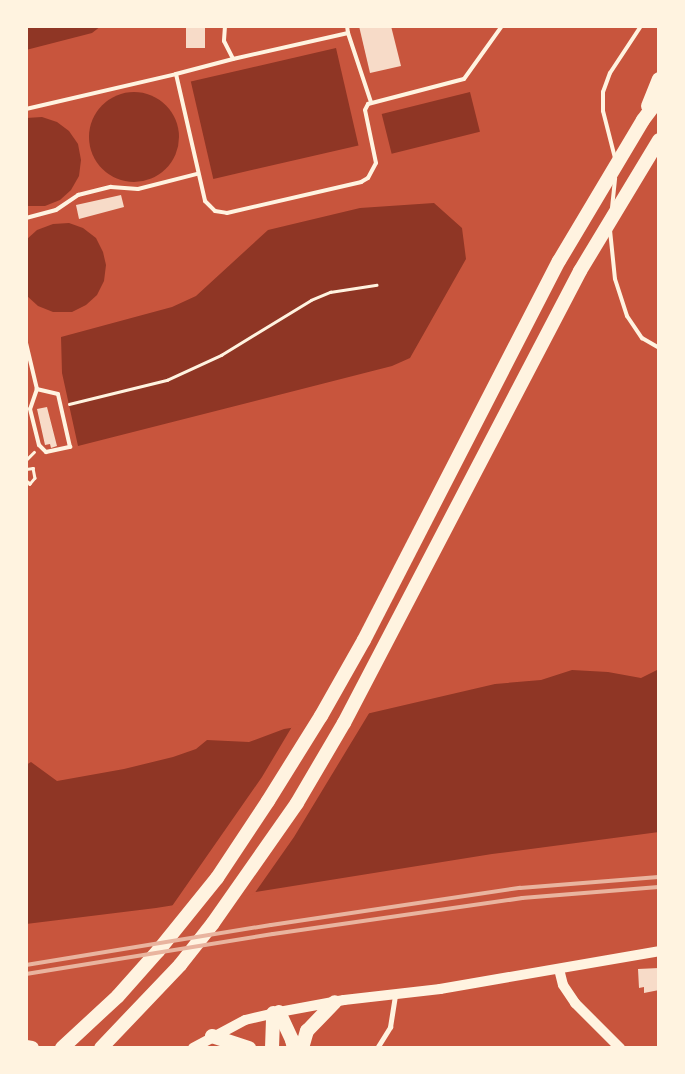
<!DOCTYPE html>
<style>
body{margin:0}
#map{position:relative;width:685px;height:1074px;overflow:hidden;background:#c8553d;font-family:Montserrat,sans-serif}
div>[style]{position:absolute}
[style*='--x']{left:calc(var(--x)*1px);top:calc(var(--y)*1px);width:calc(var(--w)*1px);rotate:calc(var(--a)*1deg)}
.water>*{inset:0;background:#8f3625;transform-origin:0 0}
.round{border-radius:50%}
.pier>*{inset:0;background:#c8553d}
.building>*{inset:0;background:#f7dbc8;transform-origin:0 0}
.path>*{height:2.5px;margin:-1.25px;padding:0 1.25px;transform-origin:1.25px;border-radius:1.25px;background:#fff3e0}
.service>*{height:4px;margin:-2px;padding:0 2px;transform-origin:2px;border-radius:2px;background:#fff3e0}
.minor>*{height:5px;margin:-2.5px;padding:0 2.5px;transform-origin:2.5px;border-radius:2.5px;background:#fff3e0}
.secondary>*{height:10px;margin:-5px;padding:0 5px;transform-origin:5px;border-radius:5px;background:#fff3e0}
.motorway>*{height:14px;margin:-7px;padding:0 7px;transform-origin:7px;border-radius:7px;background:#fff3e0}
.rail>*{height:4px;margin:-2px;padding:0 2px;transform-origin:2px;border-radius:2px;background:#e9b49f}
span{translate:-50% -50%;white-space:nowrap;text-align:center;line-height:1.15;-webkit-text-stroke:5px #fff3e0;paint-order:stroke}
.frame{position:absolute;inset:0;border:28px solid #fff3e0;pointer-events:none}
</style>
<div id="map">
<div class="water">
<div style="clip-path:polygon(26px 26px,101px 26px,92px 33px,26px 50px)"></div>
<div style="left:336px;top:48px;width:100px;height:149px;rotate:77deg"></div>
<div class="round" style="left:89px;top:92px;width:90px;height:90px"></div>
<div style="left:470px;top:92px;width:41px;height:91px;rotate:76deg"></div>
<div style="clip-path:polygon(42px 117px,57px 122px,69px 131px,78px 144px,81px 160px,79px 176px,71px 190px,60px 200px,45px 206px,28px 206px,26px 205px,26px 118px)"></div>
<div style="clip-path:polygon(434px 203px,462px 228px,466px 259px,410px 358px,392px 366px,78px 446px,62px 373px,61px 337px,172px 307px,196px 296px,268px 230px,360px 208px)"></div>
<div style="clip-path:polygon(69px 223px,83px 228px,96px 238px,103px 252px,106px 265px,104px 281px,97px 295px,86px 305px,72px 312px,53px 312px,38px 306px,26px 295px,26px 240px,37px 230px,53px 224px)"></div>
<div style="clip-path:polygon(659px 669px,659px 832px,492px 854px,156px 908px,26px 924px,26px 765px,31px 762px,57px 781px,124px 769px,173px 757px,196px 749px,207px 740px,249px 742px,284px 729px,336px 721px,495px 684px,541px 680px,572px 670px,608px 672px,641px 678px)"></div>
</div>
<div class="pier">
<div style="clip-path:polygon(371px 710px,294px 837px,254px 894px,170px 909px,262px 777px,293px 725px,336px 719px)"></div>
</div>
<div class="building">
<div style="left:186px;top:26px;width:19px;height:22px"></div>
<div style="clip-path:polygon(359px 26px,391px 26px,401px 66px,370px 73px)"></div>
<div style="clip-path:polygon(121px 195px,124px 207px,79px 219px,76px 205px)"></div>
<div style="clip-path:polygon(47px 407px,57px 446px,51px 448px,50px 444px,45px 445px,37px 409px)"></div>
<div style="clip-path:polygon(659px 968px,659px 990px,644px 993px,644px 987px,639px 988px,638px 969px)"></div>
</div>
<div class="path">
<div style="--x:69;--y:404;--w:101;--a:-13.8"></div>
<div style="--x:167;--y:380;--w:60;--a:-24.8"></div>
<div style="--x:221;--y:355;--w:105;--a:-31.4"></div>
<div style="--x:311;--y:300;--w:21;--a:-23"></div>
<div style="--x:330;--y:292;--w:47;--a:-8.7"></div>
<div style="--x:26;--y:460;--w:11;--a:-45"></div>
<div style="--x:26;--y:469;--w:7;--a:-8"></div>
<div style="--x:33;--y:468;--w:10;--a:79"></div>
<div style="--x:35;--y:478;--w:8;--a:130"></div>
<div style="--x:30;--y:484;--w:5;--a:-143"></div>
</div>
<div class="service">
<div style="--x:225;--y:26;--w:15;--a:94"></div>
<div style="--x:224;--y:41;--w:20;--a:63"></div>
<div style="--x:233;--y:59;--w:59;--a:165.3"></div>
<div style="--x:176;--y:74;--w:130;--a:77.1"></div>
<div style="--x:205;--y:201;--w:14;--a:45"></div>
<div style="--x:215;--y:211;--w:12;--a:9"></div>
<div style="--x:227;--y:213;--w:138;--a:-13"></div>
<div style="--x:361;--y:182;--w:8;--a:-30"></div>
<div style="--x:368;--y:178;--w:17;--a:-62"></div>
<div style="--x:376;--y:163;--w:54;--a:-101.7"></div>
<div style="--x:365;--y:110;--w:7;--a:-63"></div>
<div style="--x:368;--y:104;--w:99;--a:-14.6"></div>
<div style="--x:464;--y:79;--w:65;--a:-54.4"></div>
<div style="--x:348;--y:33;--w:73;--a:71.6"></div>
<div style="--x:233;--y:59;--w:118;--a:-12.7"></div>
<div style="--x:348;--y:33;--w:7;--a:-98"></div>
<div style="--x:26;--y:109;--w:154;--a:-13.1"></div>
<div style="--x:615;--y:158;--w:49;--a:-104.3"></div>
<div style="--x:603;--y:111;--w:19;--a:-90"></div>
<div style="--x:603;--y:92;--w:20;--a:-70"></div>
<div style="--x:610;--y:73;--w:56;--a:-56.6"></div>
<div style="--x:612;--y:208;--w:30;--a:-84"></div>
<div style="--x:26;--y:218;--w:31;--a:-15"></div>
<div style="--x:56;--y:210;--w:27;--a:-34"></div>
<div style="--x:78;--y:195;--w:34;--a:-14"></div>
<div style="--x:111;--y:187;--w:27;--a:4"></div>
<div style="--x:138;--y:189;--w:61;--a:-14.3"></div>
<div style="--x:610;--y:230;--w:49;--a:84.2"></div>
<div style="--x:615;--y:279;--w:39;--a:72"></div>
<div style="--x:627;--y:316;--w:27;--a:56"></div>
<div style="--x:642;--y:338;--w:20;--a:30"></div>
<div style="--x:26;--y:343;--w:47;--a:76.6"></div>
<div style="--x:37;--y:389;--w:21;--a:109"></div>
<div style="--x:30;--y:409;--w:37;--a:76"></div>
<div style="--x:39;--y:445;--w:10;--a:45"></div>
<div style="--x:46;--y:452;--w:25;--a:-12"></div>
<div style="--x:70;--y:447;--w:54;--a:-102.8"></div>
<div style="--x:58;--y:394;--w:22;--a:-167"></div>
</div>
<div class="minor">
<div style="--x:377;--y:1048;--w:25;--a:-58"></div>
<div style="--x:390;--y:1027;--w:33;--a:-81"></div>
</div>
<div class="secondary">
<div style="--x:559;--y:969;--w:16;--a:76"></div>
<div style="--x:563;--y:985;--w:22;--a:56"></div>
<div style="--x:575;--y:1003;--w:64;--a:45"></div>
<div style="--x:193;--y:1048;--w:59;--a:-28.3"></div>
<div style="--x:245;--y:1020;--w:35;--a:-13"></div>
<div style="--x:279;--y:1012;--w:66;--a:-10.5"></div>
<div style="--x:344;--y:1000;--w:97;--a:-6.5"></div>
<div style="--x:440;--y:989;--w:222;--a:-9.8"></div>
</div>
<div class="motorway">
<div style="--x:648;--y:106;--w:29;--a:-68"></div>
<div style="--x:279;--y:1012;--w:31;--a:65"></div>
<div style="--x:292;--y:1040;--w:8;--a:76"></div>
<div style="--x:212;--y:1036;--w:39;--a:18"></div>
<div style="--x:26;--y:1047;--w:6;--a:9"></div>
<div style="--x:62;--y:1048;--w:76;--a:-42.9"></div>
<div style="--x:118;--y:996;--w:60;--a:-48.4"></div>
<div style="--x:158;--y:951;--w:94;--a:-51.1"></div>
<div style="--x:217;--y:878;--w:92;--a:-56.5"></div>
<div style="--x:268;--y:801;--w:100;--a:-58.1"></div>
<div style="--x:321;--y:716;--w:87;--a:-60.5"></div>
<div style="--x:364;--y:640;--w:426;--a:-62.8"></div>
<div style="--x:559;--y:261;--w:164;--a:-59.2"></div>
<div style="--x:643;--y:120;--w:26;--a:-53"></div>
<div style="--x:101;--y:1048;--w:115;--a:-46.4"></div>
<div style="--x:180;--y:965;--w:53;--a:-51.8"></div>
<div style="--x:213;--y:923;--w:146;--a:-55"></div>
<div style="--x:297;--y:803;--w:93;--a:-59.6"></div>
<div style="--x:344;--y:723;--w:510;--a:-62.43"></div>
<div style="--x:580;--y:271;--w:153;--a:-58.9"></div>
<div style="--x:272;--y:1048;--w:35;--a:-88"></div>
<div style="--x:302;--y:1048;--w:18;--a:-74"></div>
<div style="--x:307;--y:1031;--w:40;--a:-46"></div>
</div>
<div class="rail">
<div style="--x:26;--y:965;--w:248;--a:-9.3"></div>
<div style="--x:271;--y:925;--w:252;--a:-8.5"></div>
<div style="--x:520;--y:888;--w:139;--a:-4.5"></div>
<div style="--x:26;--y:974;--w:250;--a:-9.2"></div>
<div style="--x:273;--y:934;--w:252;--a:-8.2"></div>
<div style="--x:522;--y:898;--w:137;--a:-4.6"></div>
</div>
<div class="frame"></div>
</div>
